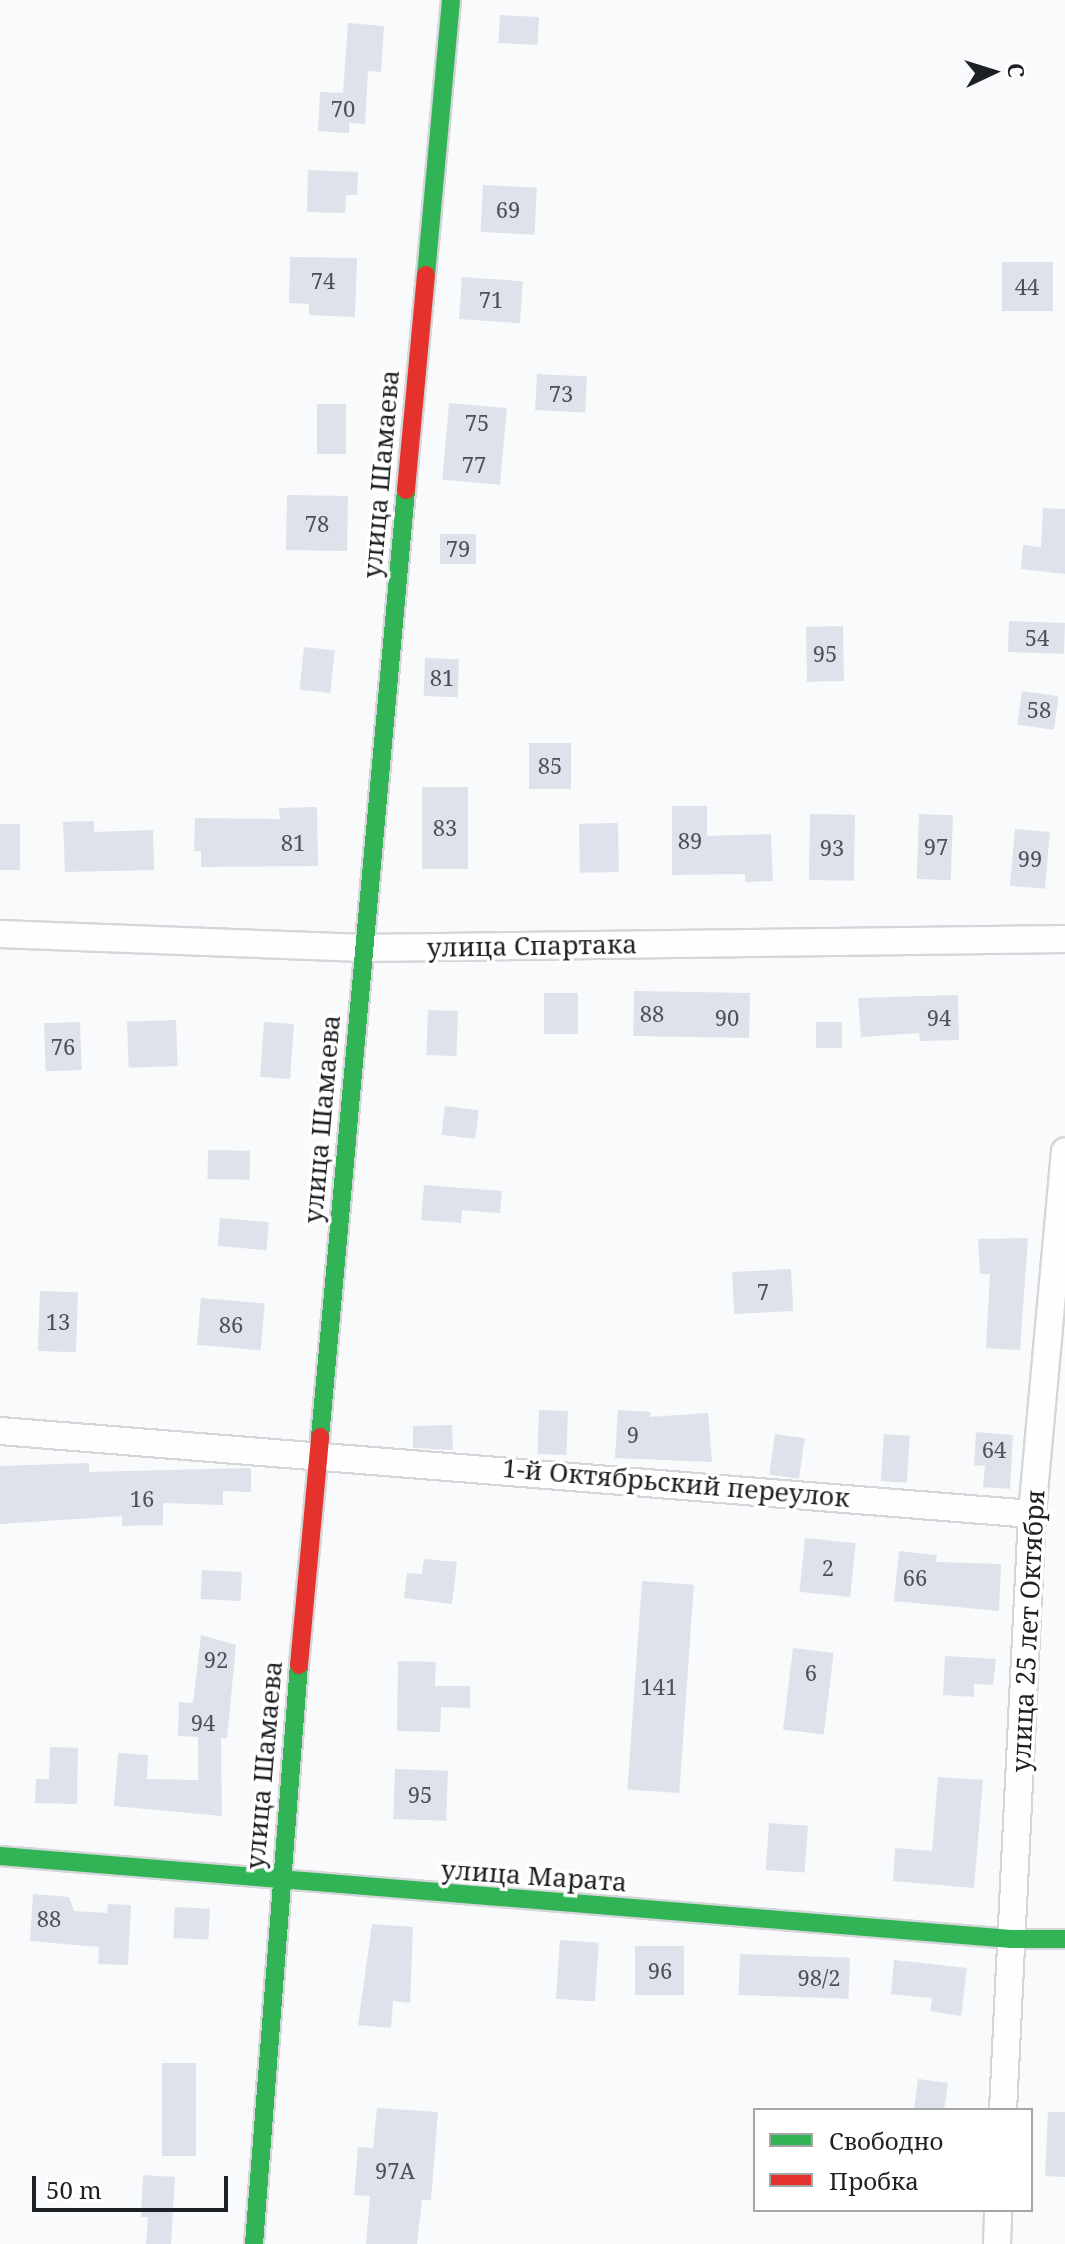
<!DOCTYPE html>
<meta charset="utf-8">
<style>
body{margin:0}
#map{position:relative;width:1065px;height:2244px;overflow:hidden;background:#f8fafc;font-family:"Noto Serif",serif}
div>[style]{position:absolute}
[style*='--x']{left:calc(var(--x)*1px);top:calc(var(--y)*1px);width:calc(var(--w)*1px);rotate:calc(var(--a)*1deg)}
.building>*{inset:0;background:#dee2ea;transform-origin:0 0}
.roads{filter:drop-shadow(2px 0 #d4d6d9) drop-shadow(-2px 0 #d4d6d9) drop-shadow(0 2px #d4d6d9) drop-shadow(0 -2px #d4d6d9)}
.street>*{height:26px;margin:-13px;padding:0 13px;transform-origin:13px;border-radius:13px;background:#fefeff}
.fast>*{height:18px;margin:-9px;padding:0 9px;transform-origin:9px;border-radius:9px;background:#30b455}
.jam>*{height:18px;margin:-9px;padding:0 9px;transform-origin:9px;border-radius:9px;background:#e5322d}
span{translate:-50% -50%;white-space:nowrap;text-align:center;line-height:1.15;-webkit-text-stroke:7px #fff;paint-order:stroke}
.number-label{font-size:22px;color:#4d5056}
.number-label span{-webkit-text-stroke-width:0}
.street-label{font-size:26px;color:#1d2024}
.legend{position:absolute;left:753px;top:2108px;width:280px;height:104px;box-sizing:border-box;background:#fff;border:2px solid #a5a6a7;margin:0;padding:10px 14px;list-style:none;font-size:24px;color:#1d2024}
.legend li{display:flex;align-items:center;gap:16px;height:40px}
.legend b{width:40px;border:2px solid #a5a6a7}
.north{position:absolute;left:953px;top:32px;width:80px;height:80px;-webkit-text-stroke:6px #fff;paint-order:stroke;rotate:86deg;font-size:22px;font-weight:700;line-height:32px;text-align:center;color:#1d2024}
.north::after{content:'';display:block;margin:auto;width:28px;height:36px;background:#1d2024;clip-path:polygon(50% 0,100% 100%,50% 72%,0 100%)}
.scale{position:absolute;left:32px;top:2176px;width:196px;height:36px;box-sizing:border-box;border:4px solid #1d2024;border-top:0;padding-left:10px;font-size:24px;line-height:28px;white-space:nowrap;color:#1d2024;-webkit-text-stroke:6px #fff;paint-order:stroke}
</style>
<div id="map">
<div class="building">
<div style="left:500px;top:15px;width:39px;height:28px;rotate:3deg"></div>
<div style="clip-path:polygon(348px 23px,384px 26px,381px 72px,368px 71px,365px 124px,349px 123px,349px 133px,318px 131px,320px 92px,343px 93px)"></div>
<div style="clip-path:polygon(308px 170px,358px 172px,357px 195px,346px 195px,345px 213px,307px 212px)"></div>
<div style="left:483px;top:185px;width:54px;height:47px;rotate:3deg"></div>
<div style="clip-path:polygon(290px 257px,357px 258px,355px 317px,309px 315px,309px 304px,289px 303px)"></div>
<div style="left:1002px;top:262px;width:51px;height:49px"></div>
<div style="left:462px;top:277px;width:61px;height:42px;rotate:4deg"></div>
<div style="left:537px;top:374px;width:50px;height:36px;rotate:3deg"></div>
<div style="left:449px;top:403px;width:58px;height:77px;rotate:5deg"></div>
<div style="left:317px;top:404px;width:29px;height:50px"></div>
<div style="left:348px;top:496px;width:55px;height:61px;rotate:91deg"></div>
<div style="clip-path:polygon(1043px 508px,1065px 509px,1065px 574px,1021px 569px,1023px 545px,1041px 547px)"></div>
<div style="left:440px;top:534px;width:36px;height:30px"></div>
<div style="left:1009px;top:621px;width:56px;height:31px;rotate:2deg"></div>
<div style="left:843px;top:626px;width:55px;height:37px;rotate:89deg"></div>
<div style="left:304px;top:647px;width:31px;height:43px;rotate:6deg"></div>
<div style="left:425px;top:658px;width:34px;height:38px;rotate:2deg"></div>
<div style="left:1022px;top:691px;width:37px;height:34px;rotate:8deg"></div>
<div style="left:529px;top:743px;width:42px;height:46px"></div>
<div style="left:422px;top:787px;width:46px;height:82px"></div>
<div style="clip-path:polygon(672px 806px,707px 806px,707px 836px,771px 834px,773px 881px,745px 882px,745px 874px,672px 875px)"></div>
<div style="clip-path:polygon(317px 807px,318px 866px,201px 867px,201px 851px,194px 851px,195px 818px,280px 819px,279px 808px)"></div>
<div style="left:810px;top:814px;width:45px;height:66px;rotate:1deg"></div>
<div style="left:919px;top:814px;width:34px;height:65px;rotate:2deg"></div>
<div style="clip-path:polygon(94px 821px,94px 832px,153px 830px,154px 870px,65px 872px,63px 822px)"></div>
<div style="left:618px;top:823px;width:49px;height:39px;rotate:89deg"></div>
<div style="left:0;top:824px;width:20px;height:46px"></div>
<div style="left:1015px;top:829px;width:35px;height:57px;rotate:5deg"></div>
<div style="left:634px;top:991px;width:116px;height:45px;rotate:1deg"></div>
<div style="left:544px;top:993px;width:34px;height:41px"></div>
<div style="clip-path:polygon(958px 995px,959px 1040px,920px 1041px,919px 1033px,861px 1037px,858px 998px)"></div>
<div style="left:428px;top:1010px;width:30px;height:45px;rotate:2deg"></div>
<div style="left:176px;top:1020px;width:46px;height:49px;rotate:88deg"></div>
<div style="left:80px;top:1022px;width:48px;height:36px;rotate:88deg"></div>
<div style="left:264px;top:1022px;width:30px;height:55px;rotate:4deg"></div>
<div style="left:816px;top:1022px;width:26px;height:26px"></div>
<div style="left:445px;top:1106px;width:34px;height:29px;rotate:7deg"></div>
<div style="left:208px;top:1150px;width:42px;height:29px;rotate:1deg"></div>
<div style="clip-path:polygon(424px 1185px,502px 1191px,500px 1213px,462px 1210px,461px 1223px,421px 1220px)"></div>
<div style="left:220px;top:1218px;width:49px;height:28px;rotate:5deg"></div>
<div style="clip-path:polygon(1028px 1238px,1020px 1350px,986px 1348px,990px 1274px,980px 1274px,978px 1239px)"></div>
<div style="left:791px;top:1269px;width:42px;height:59px;rotate:87deg"></div>
<div style="left:40px;top:1291px;width:38px;height:60px;rotate:2deg"></div>
<div style="left:201px;top:1298px;width:64px;height:47px;rotate:5deg"></div>
<div style="left:539px;top:1410px;width:29px;height:44px;rotate:2deg"></div>
<div style="clip-path:polygon(618px 1410px,651px 1412px,650px 1417px,708px 1413px,712px 1462px,615px 1458px)"></div>
<div style="clip-path:polygon(452px 1425px,453px 1450px,413px 1448px,413px 1426px)"></div>
<div style="clip-path:polygon(976px 1432px,1013px 1435px,1010px 1489px,983px 1487px,985px 1466px,974px 1465px)"></div>
<div style="left:775px;top:1434px;width:30px;height:41px;rotate:8deg"></div>
<div style="left:884px;top:1434px;width:26px;height:47px;rotate:4deg"></div>
<div style="clip-path:polygon(89px 1463px,89px 1472px,251px 1468px,251px 1492px,223px 1491px,223px 1505px,163px 1503px,163px 1525px,122px 1526px,122px 1516px,0 1524px,0 1466px)"></div>
<div style="left:805px;top:1538px;width:51px;height:54px;rotate:6deg"></div>
<div style="clip-path:polygon(899px 1551px,937px 1555px,936px 1562px,1001px 1564px,999px 1611px,894px 1601px)"></div>
<div style="clip-path:polygon(424px 1559px,457px 1562px,452px 1604px,404px 1598px,407px 1573px,422px 1574px)"></div>
<div style="left:202px;top:1570px;width:40px;height:29px;rotate:3deg"></div>
<div style="left:642px;top:1581px;width:52px;height:209px;rotate:4deg"></div>
<div style="clip-path:polygon(201px 1635px,236px 1645px,227px 1738px,221px 1738px,222px 1816px,114px 1806px,118px 1753px,148px 1755px,147px 1779px,198px 1780px,198px 1737px,178px 1736px,179px 1702px,193px 1703px)"></div>
<div style="left:793px;top:1648px;width:41px;height:82px;rotate:7deg"></div>
<div style="clip-path:polygon(945px 1656px,996px 1659px,993px 1685px,974px 1684px,974px 1697px,943px 1695px)"></div>
<div style="clip-path:polygon(398px 1661px,436px 1662px,435px 1686px,470px 1686px,470px 1708px,441px 1707px,440px 1732px,397px 1731px)"></div>
<div style="clip-path:polygon(50px 1747px,78px 1748px,77px 1804px,35px 1803px,36px 1779px,49px 1779px)"></div>
<div style="left:395px;top:1769px;width:53px;height:50px;rotate:2deg"></div>
<div style="clip-path:polygon(938px 1777px,983px 1780px,974px 1888px,893px 1881px,895px 1848px,932px 1851px)"></div>
<div style="left:769px;top:1823px;width:39px;height:47px;rotate:4deg"></div>
<div style="clip-path:polygon(33px 1894px,69px 1897px,74px 1911px,107px 1913px,108px 1904px,131px 1905px,128px 1965px,98px 1964px,99px 1947px,30px 1941px)"></div>
<div style="left:175px;top:1907px;width:35px;height:31px;rotate:3deg"></div>
<div style="clip-path:polygon(372px 1924px,413px 1927px,410px 2003px,393px 2001px,391px 2028px,358px 2025px)"></div>
<div style="left:560px;top:1940px;width:39px;height:59px;rotate:4deg"></div>
<div style="left:635px;top:1946px;width:49px;height:49px"></div>
<div style="left:740px;top:1954px;width:110px;height:41px;rotate:2deg"></div>
<div style="clip-path:polygon(894px 1960px,967px 1968px,961px 2016px,930px 2011px,932px 1998px,891px 1994px)"></div>
<div style="left:162px;top:2063px;width:34px;height:93px"></div>
<div style="clip-path:polygon(918px 2079px,948px 2083px,944px 2110px,914px 2110px)"></div>
<div style="clip-path:polygon(377px 2108px,438px 2112px,431px 2200px,422px 2200px,417px 2244px,366px 2244px,370px 2196px,354px 2195px,358px 2147px,373px 2148px)"></div>
<div style="clip-path:polygon(1048px 2112px,1065px 2112px,1065px 2177px,1045px 2176px)"></div>
<div style="clip-path:polygon(143px 2175px,175px 2177px,171px 2244px,146px 2244px,148px 2217px,141px 2217px)"></div>
</div>
<div class="roads">
<div class="street">
<div style="--x:0;--y:934;--w:363;--a:2.2"></div>
<div style="--x:363;--y:948;--w:702;--a:-0.73"></div>
<div style="--x:0;--y:1431;--w:1035;--a:4.6"></div>
<div style="--x:1003;--y:2110;--w:597;--a:-87.21"></div>
<div style="--x:1032;--y:1514;--w:364;--a:-84.8"></div>
<div style="--x:997;--y:2244;--w:34;--a:-88"></div>
</div>
<div class="fast">
<div style="--x:426;--y:275;--w:276;--a:-84.8"></div>
<div style="--x:320;--y:1437;--w:951;--a:-84.81"></div>
<div style="--x:0;--y:1856;--w:1015;--a:4.69"></div>
<div style="--x:1012;--y:1939;--w:53;--a:0"></div>
<div style="--x:254;--y:2244;--w:581;--a:-85.56"></div>
</div>
<div class="jam">
<div style="--x:406;--y:490;--w:216;--a:-84.7"></div>
<div style="--x:299;--y:1665;--w:229;--a:-84.7"></div>
</div>
</div>
<div class="number-label">
<span style="left:343px;top:109px">70</span>
<span style="left:508px;top:210px">69</span>
<span style="left:323px;top:281px">74</span>
<span style="left:1027px;top:287px">44</span>
<span style="left:491px;top:300px">71</span>
<span style="left:561px;top:394px">73</span>
<span style="left:477px;top:423px">75</span>
<span style="left:474px;top:465px">77</span>
<span style="left:317px;top:524px">78</span>
<span style="left:458px;top:549px">79</span>
<span style="left:1037px;top:638px">54</span>
<span style="left:825px;top:654px">95</span>
<span style="left:442px;top:678px">81</span>
<span style="left:1039px;top:710px">58</span>
<span style="left:550px;top:766px">85</span>
<span style="left:445px;top:828px">83</span>
<span style="left:690px;top:841px">89</span>
<span style="left:293px;top:843px">81</span>
<span style="left:936px;top:847px">97</span>
<span style="left:832px;top:848px">93</span>
<span style="left:1030px;top:859px">99</span>
<span style="left:652px;top:1014px">88</span>
<span style="left:727px;top:1018px">90</span>
<span style="left:939px;top:1018px">94</span>
<span style="left:63px;top:1047px">76</span>
<span style="left:763px;top:1292px">7</span>
<span style="left:58px;top:1322px">13</span>
<span style="left:231px;top:1325px">86</span>
<span style="left:633px;top:1435px">9</span>
<span style="left:994px;top:1450px">64</span>
<span style="left:142px;top:1499px">16</span>
<span style="left:828px;top:1568px">2</span>
<span style="left:915px;top:1578px">66</span>
<span style="left:216px;top:1660px">92</span>
<span style="left:811px;top:1673px">6</span>
<span style="left:659px;top:1687px">141</span>
<span style="left:203px;top:1723px">94</span>
<span style="left:420px;top:1795px">95</span>
<span style="left:49px;top:1919px">88</span>
<span style="left:660px;top:1971px">96</span>
<span style="left:819px;top:1978px">98/2</span>
<span style="left:395px;top:2171px">97А</span>
</div>
<div class="street-label">
<span style="left:381px;top:474px;rotate:-85deg">улица Шамаева</span>
<span style="left:532px;top:946px;rotate:-1deg">улица Спартака</span>
<span style="left:322px;top:1119px;rotate:-85deg">улица Шамаева</span>
<span style="left:676px;top:1483px;rotate:5deg">1-й Октябрьский переулок</span>
<span style="left:1028px;top:1631px;rotate:-87deg">улица 25 лет Октября</span>
<span style="left:264px;top:1765px;rotate:-85deg">улица Шамаева</span>
<span style="left:534px;top:1876px;rotate:4deg">улица Марата</span>
</div>
<ul class="legend">
<li><b style="height:10px;background:#30b455"></b>Свободно</li>
<li><b style="height:10px;background:#e5322d"></b>Пробка</li>
</ul>
<div class="north">С</div>
<div class="scale">50 m</div>
</div>
